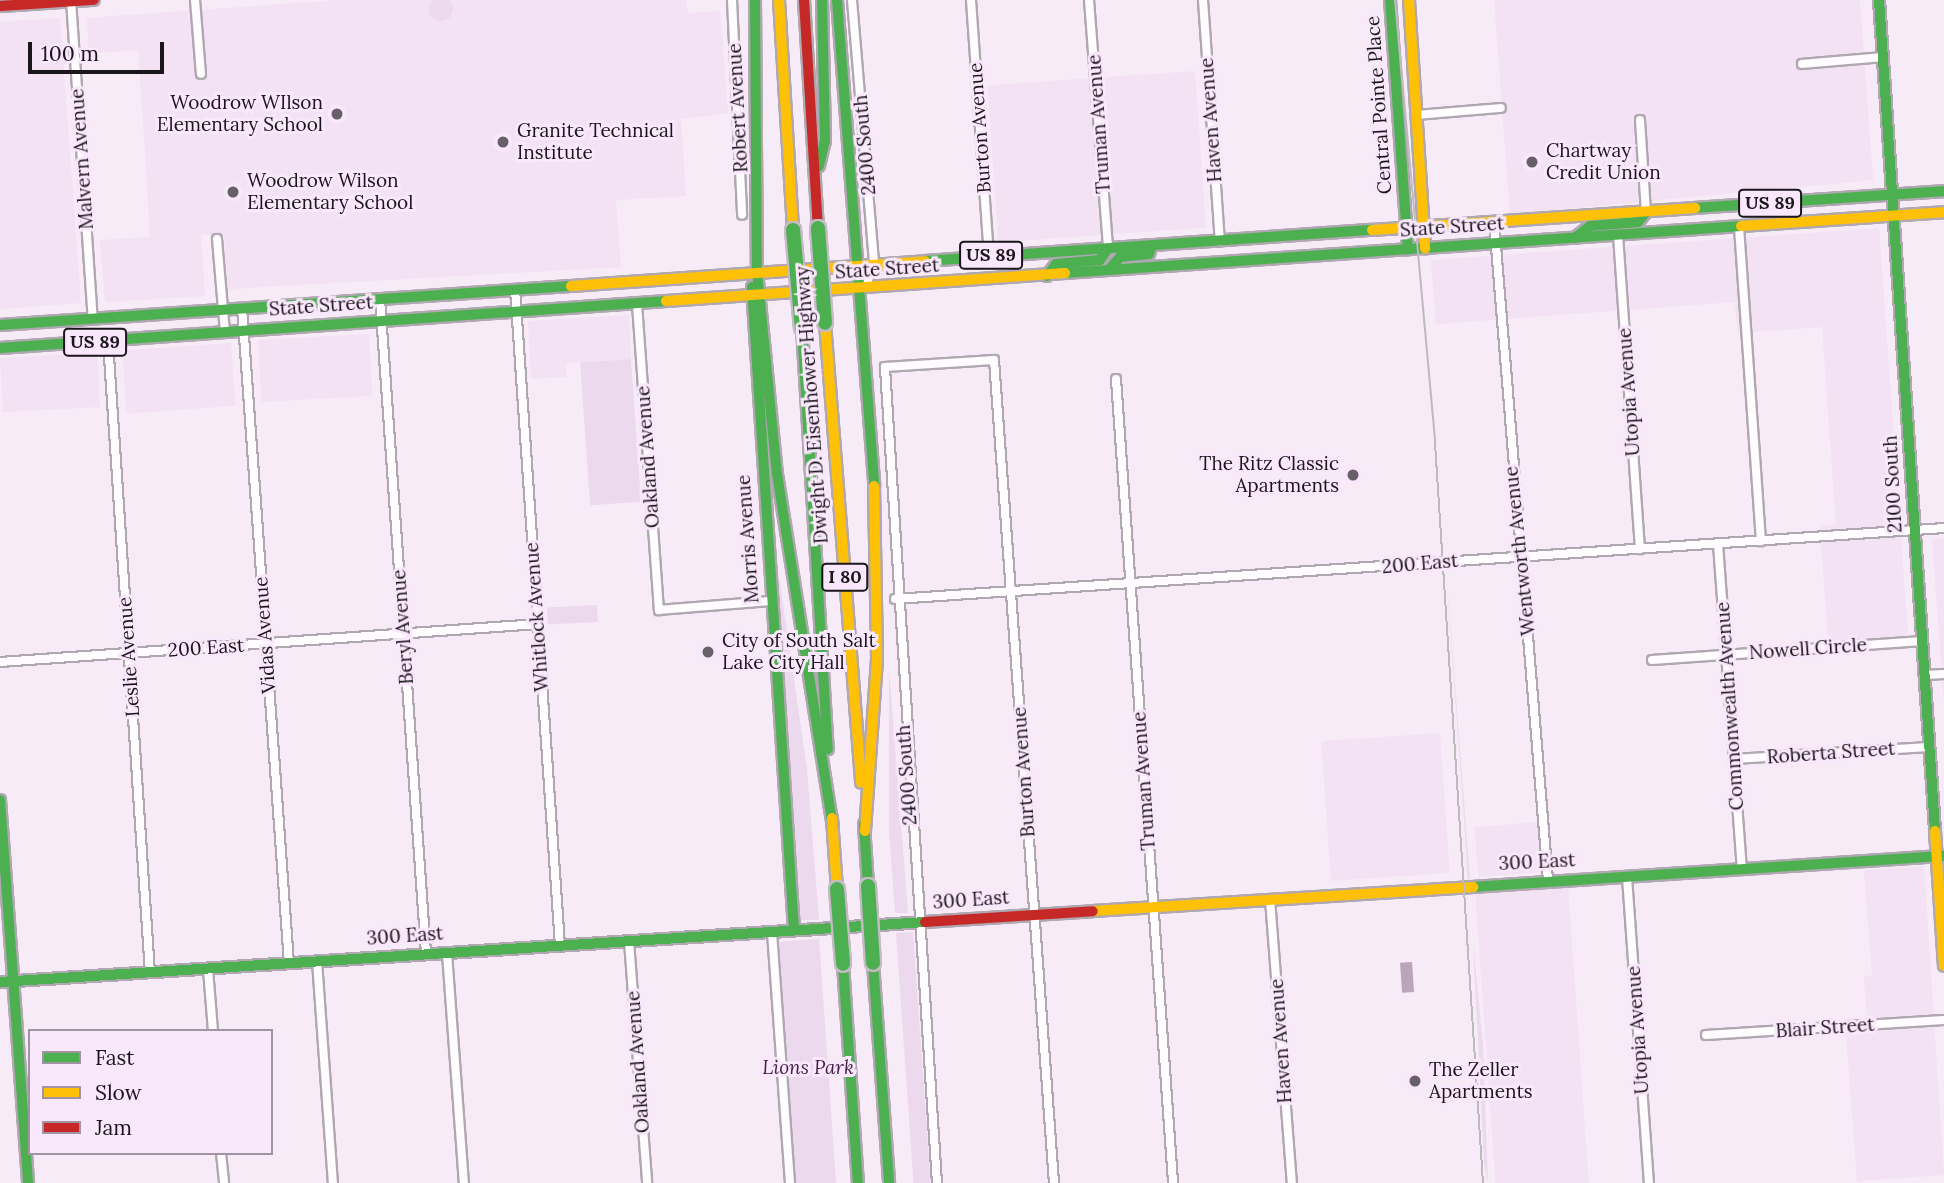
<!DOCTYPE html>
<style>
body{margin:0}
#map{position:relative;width:1944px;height:1183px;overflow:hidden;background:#f6ebf6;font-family:Lora,serif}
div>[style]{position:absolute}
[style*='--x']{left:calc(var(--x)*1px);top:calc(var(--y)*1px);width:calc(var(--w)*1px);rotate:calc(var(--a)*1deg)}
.built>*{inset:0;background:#f3e1f4;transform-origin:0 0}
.green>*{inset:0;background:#edd9ee;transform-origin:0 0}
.round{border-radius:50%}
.water>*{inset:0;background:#baa5bb;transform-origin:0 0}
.roads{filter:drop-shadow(2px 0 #b0a8b1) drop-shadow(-2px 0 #b0a8b1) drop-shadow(0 2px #b0a8b1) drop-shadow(0 -2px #b0a8b1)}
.street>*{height:8px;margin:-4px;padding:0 4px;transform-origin:4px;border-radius:4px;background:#fefcfe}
.fast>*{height:10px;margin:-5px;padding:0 5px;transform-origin:5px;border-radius:5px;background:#4caf50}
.slow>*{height:10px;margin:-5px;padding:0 5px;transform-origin:5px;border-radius:5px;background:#ffc107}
.jam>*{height:10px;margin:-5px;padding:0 5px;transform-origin:5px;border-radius:5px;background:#c62828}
.tram>*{height:2px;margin:-1px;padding:0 1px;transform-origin:1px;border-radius:1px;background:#bdbbbe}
.bridges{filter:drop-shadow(2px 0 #c6bac7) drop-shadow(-2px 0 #c6bac7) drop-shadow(0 2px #c6bac7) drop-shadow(0 -2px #c6bac7)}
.fast-bridge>*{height:14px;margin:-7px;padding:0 7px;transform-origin:7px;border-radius:7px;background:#4caf50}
.dots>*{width:19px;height:19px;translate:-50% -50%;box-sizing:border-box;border:4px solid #f9e7fb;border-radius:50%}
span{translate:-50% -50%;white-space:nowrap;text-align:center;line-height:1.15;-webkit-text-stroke:6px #f9e7fb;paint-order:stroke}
.shield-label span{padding:2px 5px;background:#f9e7fb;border:2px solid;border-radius:5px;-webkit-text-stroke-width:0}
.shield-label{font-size:18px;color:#1b151c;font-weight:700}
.poi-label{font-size:19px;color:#1b151c}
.right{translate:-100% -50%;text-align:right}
.left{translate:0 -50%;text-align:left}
.street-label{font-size:19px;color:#1b151c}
.park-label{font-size:19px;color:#411f45;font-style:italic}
.legend{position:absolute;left:28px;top:1029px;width:245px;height:126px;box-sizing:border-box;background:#f9e7fb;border:2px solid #a093a2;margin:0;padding:9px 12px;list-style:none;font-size:21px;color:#1b151c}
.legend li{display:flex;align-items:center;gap:14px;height:35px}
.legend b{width:35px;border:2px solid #a093a2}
.scale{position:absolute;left:28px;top:42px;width:136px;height:32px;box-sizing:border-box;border:4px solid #1b151c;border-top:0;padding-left:9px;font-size:21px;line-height:24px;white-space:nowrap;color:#1b151c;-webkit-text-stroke:5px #f9e7fb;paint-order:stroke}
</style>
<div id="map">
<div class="built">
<div style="clip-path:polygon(339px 0,686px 0,688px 13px,720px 11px,728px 113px,681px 119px,686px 196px,616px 200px,621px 267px,228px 289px,224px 235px,201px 234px,205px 296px,105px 302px,100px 240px,150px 237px,145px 151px,138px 50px,89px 53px,87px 18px)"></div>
<div style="clip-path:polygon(1494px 0,1860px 0,1873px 180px,1510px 214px)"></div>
<div style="clip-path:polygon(60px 18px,81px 303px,0 309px,0 22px)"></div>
<div style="left:1195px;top:71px;width:157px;height:208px;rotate:86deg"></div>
<div style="clip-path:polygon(1879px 228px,1909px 649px,1829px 654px,1820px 527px,1836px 525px,1822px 327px,1738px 333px,1735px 302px,1436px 324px,1431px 260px)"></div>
<div style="clip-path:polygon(629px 315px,631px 359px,566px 363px,566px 377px,531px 379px,528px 321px)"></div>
<div style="left:369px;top:334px;width:62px;height:111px;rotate:87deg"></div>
<div style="left:231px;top:343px;width:63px;height:109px;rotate:86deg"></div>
<div style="left:97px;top:353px;width:54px;height:97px;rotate:87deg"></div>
<div style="clip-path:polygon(1944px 538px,1944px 703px,1932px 539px)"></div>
<div style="left:1440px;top:733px;width:140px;height:119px;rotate:86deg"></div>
<div style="left:1549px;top:821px;width:50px;height:75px;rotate:85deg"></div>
<div style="clip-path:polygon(1924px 866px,1944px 1175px,1857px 1181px,1846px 1034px,1868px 1033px,1864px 977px,1872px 976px,1864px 870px)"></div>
<div style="left:1568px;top:886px;width:298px;height:93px;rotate:86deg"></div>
</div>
<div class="green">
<div class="round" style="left:429px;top:-3px;width:24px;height:24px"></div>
<div style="left:631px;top:359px;width:143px;height:51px;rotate:86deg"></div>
<div style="clip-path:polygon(772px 528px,807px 769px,819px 920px,801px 920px)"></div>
<div style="clip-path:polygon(1446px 568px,1470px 879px,1468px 880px,1464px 820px)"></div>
<div style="left:597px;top:605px;width:17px;height:50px;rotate:87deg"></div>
<div style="clip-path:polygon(889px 669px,908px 913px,895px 913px,889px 831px)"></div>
<div style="left:913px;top:932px;width:252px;height:17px;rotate:86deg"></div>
<div style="left:819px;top:939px;width:245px;height:40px;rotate:86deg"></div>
<div style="clip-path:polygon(1473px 942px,1483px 1045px,1488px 1183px,1484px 1163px)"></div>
</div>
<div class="water">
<div style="left:1412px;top:962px;width:30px;height:12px;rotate:86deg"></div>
</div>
<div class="roads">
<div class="street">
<div style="--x:71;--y:0;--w:320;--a:86.1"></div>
<div style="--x:195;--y:0;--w:74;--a:85.4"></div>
<div style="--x:732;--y:0;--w:215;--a:87.3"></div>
<div style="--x:852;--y:0;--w:263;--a:85.2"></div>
<div style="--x:874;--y:262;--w:25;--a:108"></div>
<div style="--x:971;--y:0;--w:257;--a:86"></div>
<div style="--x:1089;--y:0;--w:249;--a:85.6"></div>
<div style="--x:1203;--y:0;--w:242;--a:86"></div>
<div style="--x:1802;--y:64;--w:81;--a:-4.9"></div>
<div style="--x:1417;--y:115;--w:84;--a:-4.8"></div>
<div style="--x:1640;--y:120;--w:92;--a:86.3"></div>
<div style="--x:1494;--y:222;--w:660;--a:85.31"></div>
<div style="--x:1739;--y:227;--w:315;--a:86"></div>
<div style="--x:1618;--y:235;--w:315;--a:86"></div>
<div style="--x:217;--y:239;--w:94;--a:85.1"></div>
<div style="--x:515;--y:289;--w:658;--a:86.08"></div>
<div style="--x:380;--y:299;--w:657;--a:85.98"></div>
<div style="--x:637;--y:304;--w:307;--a:85.9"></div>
<div style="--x:659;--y:610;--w:111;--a:-4.6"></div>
<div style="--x:242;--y:308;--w:657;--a:85.9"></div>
<div style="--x:108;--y:341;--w:633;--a:86.2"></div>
<div style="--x:1116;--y:379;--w:806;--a:85.94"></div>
<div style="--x:1718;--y:544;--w:325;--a:85.8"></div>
<div style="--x:895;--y:599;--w:1051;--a:-3.87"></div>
<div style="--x:1652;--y:660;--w:271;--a:-4"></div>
<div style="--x:0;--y:662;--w:539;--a:-4.04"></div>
<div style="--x:1925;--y:675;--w:19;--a:-3"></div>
<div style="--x:1734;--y:759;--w:195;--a:-3.5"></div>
<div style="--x:1627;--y:877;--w:307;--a:85.9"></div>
<div style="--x:1270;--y:899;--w:285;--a:85.6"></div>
<div style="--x:772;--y:932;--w:252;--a:85.9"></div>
<div style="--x:629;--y:941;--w:243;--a:85.7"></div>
<div style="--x:447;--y:953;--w:231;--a:85.8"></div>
<div style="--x:317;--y:961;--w:223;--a:85.9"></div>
<div style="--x:208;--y:969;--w:62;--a:85.4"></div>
<div style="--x:1706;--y:1035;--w:238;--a:-3.6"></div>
<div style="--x:221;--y:1153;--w:30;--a:84"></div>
<div style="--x:937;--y:1183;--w:818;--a:-93.65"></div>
<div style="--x:885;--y:367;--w:109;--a:-3.7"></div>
<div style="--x:994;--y:360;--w:825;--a:85.83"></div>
</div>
<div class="fast">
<div style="--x:755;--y:0;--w:271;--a:89.6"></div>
<div style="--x:757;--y:271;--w:204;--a:84.4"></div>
<div style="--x:777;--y:474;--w:358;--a:81"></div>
<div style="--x:837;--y:0;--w:487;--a:85.6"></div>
<div style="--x:1390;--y:0;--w:250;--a:85.9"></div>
<div style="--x:1879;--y:0;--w:833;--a:86.14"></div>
<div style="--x:819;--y:166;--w:26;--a:-77"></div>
<div style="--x:825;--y:141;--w:141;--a:-91.2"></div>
<div style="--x:1695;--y:208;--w:250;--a:-3.9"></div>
<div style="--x:1575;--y:238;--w:19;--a:-39"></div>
<div style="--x:1590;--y:226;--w:48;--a:-4.8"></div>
<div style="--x:1638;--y:222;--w:13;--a:-51"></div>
<div style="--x:925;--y:261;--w:448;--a:-4"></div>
<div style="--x:1109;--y:270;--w:17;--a:-50"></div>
<div style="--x:1120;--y:257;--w:29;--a:-6"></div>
<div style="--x:1149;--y:254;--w:9;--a:-72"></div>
<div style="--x:1065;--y:273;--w:678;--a:-3.98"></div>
<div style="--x:1047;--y:276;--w:15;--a:-53"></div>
<div style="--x:1056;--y:264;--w:44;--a:-5.2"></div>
<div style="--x:1100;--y:260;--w:14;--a:-56"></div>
<div style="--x:752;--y:287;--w:644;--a:86.26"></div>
<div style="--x:0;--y:325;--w:572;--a:-3.91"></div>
<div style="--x:802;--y:328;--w:422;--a:86.5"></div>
<div style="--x:0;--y:348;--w:668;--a:-4.04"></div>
<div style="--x:0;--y:800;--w:384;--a:85.8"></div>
<div style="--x:864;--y:824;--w:62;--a:86.3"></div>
<div style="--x:1473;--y:887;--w:472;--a:-3.8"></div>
<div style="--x:873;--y:963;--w:221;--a:85.8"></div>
<div style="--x:843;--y:964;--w:220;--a:86.1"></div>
<div style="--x:0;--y:982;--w:927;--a:-3.71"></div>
</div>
<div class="slow">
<div style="--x:779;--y:0;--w:230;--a:86.5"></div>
<div style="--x:1409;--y:0;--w:249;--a:86.3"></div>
<div style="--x:1741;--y:226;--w:203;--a:-3.9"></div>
<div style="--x:1372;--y:230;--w:324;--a:-3.9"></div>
<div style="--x:571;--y:286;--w:355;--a:-4"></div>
<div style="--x:666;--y:301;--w:400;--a:-4"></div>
<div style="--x:825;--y:323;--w:461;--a:85.5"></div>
<div style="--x:832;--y:818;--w:71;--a:86"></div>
<div style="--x:865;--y:831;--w:173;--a:-86"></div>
<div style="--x:877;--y:658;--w:172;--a:-91"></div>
<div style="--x:1935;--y:831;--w:135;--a:86.2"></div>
<div style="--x:1093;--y:911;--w:381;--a:-3.6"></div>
</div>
<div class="jam">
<div style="--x:804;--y:0;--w:228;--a:86.5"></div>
<div style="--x:0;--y:6;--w:94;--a:-3.7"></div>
<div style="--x:925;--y:922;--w:168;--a:-3.7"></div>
</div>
</div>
<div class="tram">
<div style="--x:1395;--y:0;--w:445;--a:84.8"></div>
<div style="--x:1435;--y:443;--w:742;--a:86.29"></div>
</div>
<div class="bridges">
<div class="fast-bridge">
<div style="--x:818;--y:228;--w:95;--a:85.8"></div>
<div style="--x:793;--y:230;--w:98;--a:84.8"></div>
<div style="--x:868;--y:886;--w:77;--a:86.3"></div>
<div style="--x:837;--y:889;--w:75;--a:85.4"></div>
</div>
</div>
<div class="dots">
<div style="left:337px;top:114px;background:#686068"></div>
<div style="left:503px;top:142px;background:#686068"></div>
<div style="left:1532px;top:162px;background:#686068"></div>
<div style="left:233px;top:192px;background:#686068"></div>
<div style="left:1353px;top:475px;background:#686068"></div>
<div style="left:708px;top:652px;background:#686068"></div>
<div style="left:1415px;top:1081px;background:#686068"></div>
</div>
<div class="shield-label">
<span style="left:1770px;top:203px">US 89</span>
<span style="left:991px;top:255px">US 89</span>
<span style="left:95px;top:342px">US 89</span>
<span style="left:845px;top:577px">I 80</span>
</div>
<div class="poi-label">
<span class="right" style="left:323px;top:114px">Woodrow WIlson<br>Elementary School</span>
<span class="left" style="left:517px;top:142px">Granite Technical<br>Institute</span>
<span class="left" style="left:1546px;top:162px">Chartway<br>Credit Union</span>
<span class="left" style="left:247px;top:192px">Woodrow Wilson<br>Elementary School</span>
<span class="right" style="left:1339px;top:475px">The Ritz Classic<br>Apartments</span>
<span class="left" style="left:722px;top:652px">City of South Salt<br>Lake City Hall</span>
<span class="left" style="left:1429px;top:1081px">The Zeller<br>Apartments</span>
</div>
<div class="street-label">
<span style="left:1379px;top:105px;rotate:-94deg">Central Pointe Place</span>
<span style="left:738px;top:108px;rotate:-93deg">Robert Avenue</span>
<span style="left:1211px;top:120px;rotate:-94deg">Haven Avenue</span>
<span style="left:1099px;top:124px;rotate:-94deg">Truman Avenue</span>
<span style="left:980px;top:128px;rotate:-94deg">Burton Avenue</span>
<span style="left:865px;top:145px;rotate:-95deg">2400 South</span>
<span style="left:82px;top:159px;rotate:-94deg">Malvern Avenue</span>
<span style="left:1452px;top:227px;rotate:-4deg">State Street</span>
<span style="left:887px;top:269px;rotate:-4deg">State Street</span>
<span style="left:321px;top:306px;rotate:-4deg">State Street</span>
<span style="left:1629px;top:392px;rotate:-94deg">Utopia Avenue</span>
<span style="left:812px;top:405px;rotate:-94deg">Dwight D. Eisenhower Highway</span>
<span style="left:648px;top:457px;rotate:-94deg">Oakland Avenue</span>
<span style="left:1893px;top:484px;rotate:-93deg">2100 South</span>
<span style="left:748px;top:539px;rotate:-94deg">Morris Avenue</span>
<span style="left:1520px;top:551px;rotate:-96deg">Wentworth Avenue</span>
<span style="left:1420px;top:564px;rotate:-5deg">200 East</span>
<span style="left:537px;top:617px;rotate:-94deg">Whitlock Avenue</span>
<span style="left:403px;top:627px;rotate:-94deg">Beryl Avenue</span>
<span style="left:265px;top:635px;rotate:-94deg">Vidas Avenue</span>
<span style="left:206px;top:648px;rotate:-4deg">200 East</span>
<span style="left:1808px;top:649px;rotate:-4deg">Nowell Circle</span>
<span style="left:129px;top:657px;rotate:-94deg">Leslie Avenue</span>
<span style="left:1730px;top:706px;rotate:-94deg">Commonwealth Avenue</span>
<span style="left:1831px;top:753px;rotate:-4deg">Roberta Street</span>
<span style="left:1024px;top:772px;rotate:-94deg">Burton Avenue</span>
<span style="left:907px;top:775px;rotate:-94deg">2400 South</span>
<span style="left:1144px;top:781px;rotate:-94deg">Truman Avenue</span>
<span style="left:1537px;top:862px;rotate:-3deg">300 East</span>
<span style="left:971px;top:900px;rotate:-4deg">300 East</span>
<span style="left:405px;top:936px;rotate:-4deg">300 East</span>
<span style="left:1825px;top:1028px;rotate:-4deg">Blair Street</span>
<span style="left:1638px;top:1030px;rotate:-94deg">Utopia Avenue</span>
<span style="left:1281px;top:1041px;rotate:-94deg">Haven Avenue</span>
<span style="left:638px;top:1062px;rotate:-94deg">Oakland Avenue</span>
</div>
<div class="park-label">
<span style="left:808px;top:1068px">Lions Park</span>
</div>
<ul class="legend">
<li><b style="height:9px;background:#4caf50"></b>Fast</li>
<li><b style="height:9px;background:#ffc107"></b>Slow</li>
<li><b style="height:9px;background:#c62828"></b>Jam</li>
</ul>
<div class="scale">100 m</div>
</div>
